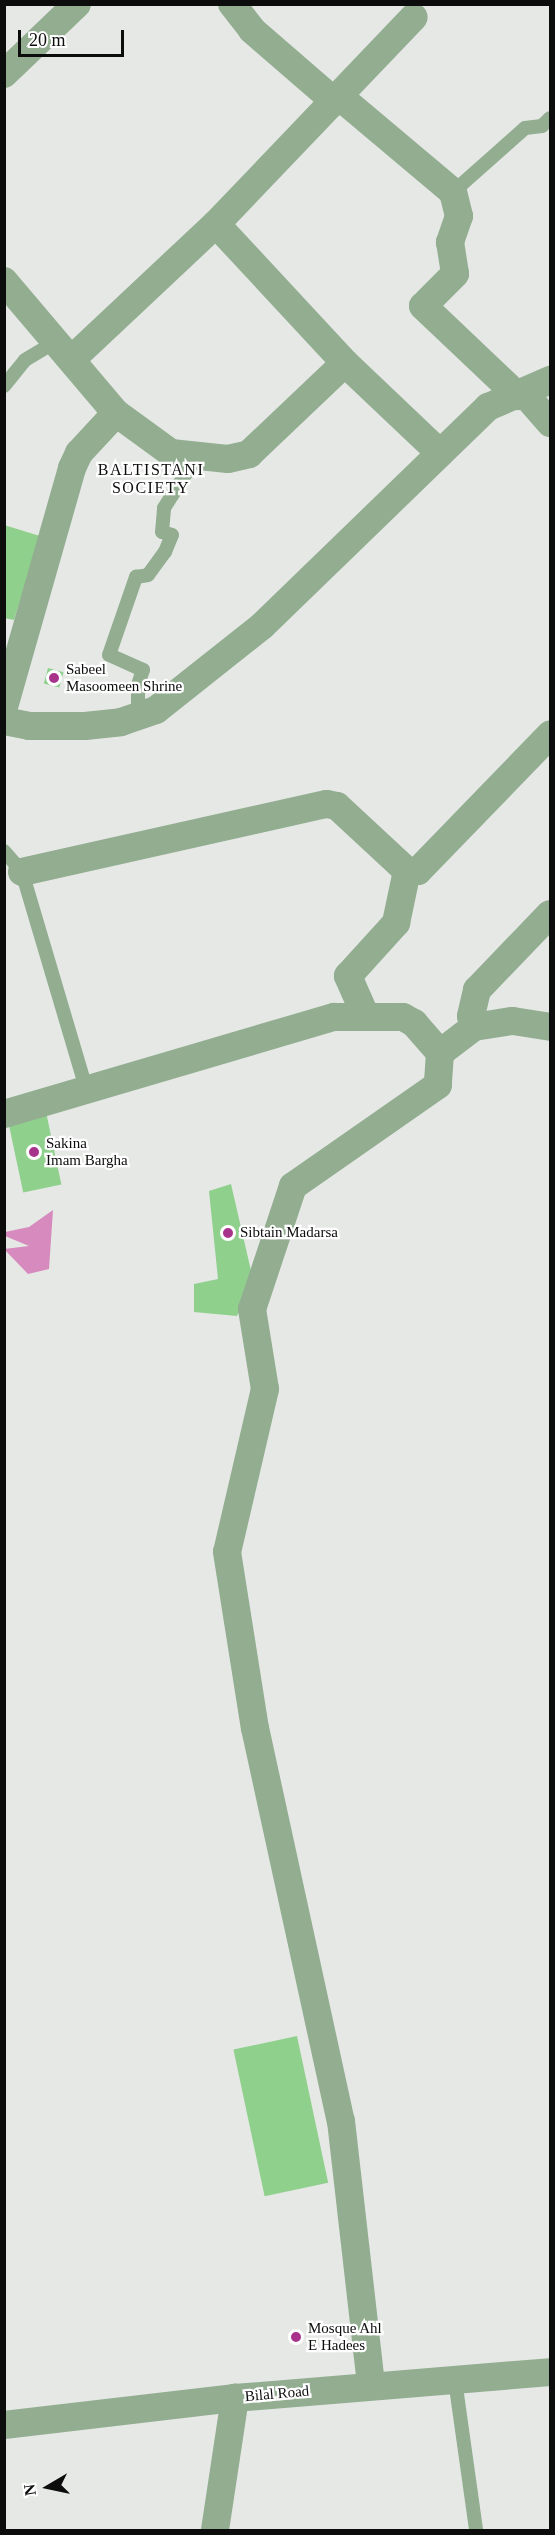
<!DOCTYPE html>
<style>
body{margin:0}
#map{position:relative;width:555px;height:2535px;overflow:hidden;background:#e5e8e5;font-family:"Times New Roman",serif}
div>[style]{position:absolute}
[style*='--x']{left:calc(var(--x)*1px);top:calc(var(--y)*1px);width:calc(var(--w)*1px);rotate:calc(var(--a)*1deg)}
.water>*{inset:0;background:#d68abd}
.building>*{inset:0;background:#90d08d;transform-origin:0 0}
.lane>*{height:14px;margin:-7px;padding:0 7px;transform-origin:7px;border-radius:7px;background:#92ad90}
.street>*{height:28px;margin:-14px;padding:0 14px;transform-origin:14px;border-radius:14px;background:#92ad90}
.dots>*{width:16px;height:16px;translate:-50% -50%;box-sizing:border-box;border:3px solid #fff;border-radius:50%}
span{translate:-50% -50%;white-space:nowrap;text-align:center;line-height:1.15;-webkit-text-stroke:4.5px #fff;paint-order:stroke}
.poi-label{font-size:15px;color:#0b0c0b}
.left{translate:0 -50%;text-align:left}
.street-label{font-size:15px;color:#0b0c0b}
.neighbourhood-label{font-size:16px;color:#0b0c0b;letter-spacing:1.5px}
.frame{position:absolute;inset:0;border:6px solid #0b0c0b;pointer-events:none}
.north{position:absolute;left:18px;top:2457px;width:60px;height:60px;-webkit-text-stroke:4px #fff;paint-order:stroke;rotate:261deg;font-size:16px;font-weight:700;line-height:24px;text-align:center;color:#0b0c0b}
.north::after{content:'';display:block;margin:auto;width:21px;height:27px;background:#0b0c0b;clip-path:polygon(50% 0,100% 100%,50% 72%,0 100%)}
.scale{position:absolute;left:18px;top:30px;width:106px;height:27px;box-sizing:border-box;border:3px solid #0b0c0b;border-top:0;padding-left:8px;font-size:18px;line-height:21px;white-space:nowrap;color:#0b0c0b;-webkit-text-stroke:4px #fff;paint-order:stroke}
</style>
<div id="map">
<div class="water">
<div style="clip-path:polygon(53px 1210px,49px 1269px,28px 1274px,4px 1249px,29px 1246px,5px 1236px,5px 1232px,29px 1227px)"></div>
</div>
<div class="building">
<div style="clip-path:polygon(4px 525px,40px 536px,14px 620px,4px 618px)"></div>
<div style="left:48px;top:668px;width:16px;height:16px;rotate:15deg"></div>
<div style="left:46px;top:1112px;width:74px;height:39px;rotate:78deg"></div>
<div style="clip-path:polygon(231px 1184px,252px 1275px,237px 1316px,194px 1312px,194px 1284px,218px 1279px,209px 1191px)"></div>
<div style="left:297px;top:2036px;width:150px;height:65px;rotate:78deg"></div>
</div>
<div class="lane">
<div style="--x:453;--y:192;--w:96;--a:-41.6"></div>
<div style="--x:525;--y:128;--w:17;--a:-7"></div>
<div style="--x:542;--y:126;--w:11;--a:-45"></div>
<div style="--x:4;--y:386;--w:33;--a:-51"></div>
<div style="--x:25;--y:360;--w:37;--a:-31"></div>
<div style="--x:138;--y:716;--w:31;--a:-90"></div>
<div style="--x:138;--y:685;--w:16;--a:-72"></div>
<div style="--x:143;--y:670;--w:37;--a:-156"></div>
<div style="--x:109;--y:655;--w:83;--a:-70.9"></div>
<div style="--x:136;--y:577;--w:12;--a:-9"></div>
<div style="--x:148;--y:575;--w:29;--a:-54"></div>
<div style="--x:165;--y:552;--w:18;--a:-68"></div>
<div style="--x:172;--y:535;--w:10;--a:-163"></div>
<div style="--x:162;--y:532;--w:24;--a:-85"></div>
<div style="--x:164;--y:508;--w:62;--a:-57.6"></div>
<div style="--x:4;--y:851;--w:28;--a:49"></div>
<div style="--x:22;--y:872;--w:225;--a:73.5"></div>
<div style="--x:455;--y:2380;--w:151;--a:82"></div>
</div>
<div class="street">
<div style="--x:232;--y:4;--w:33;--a:52"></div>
<div style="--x:252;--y:30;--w:110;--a:40.9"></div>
<div style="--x:4;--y:74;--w:101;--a:-43.8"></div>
<div style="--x:340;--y:97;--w:148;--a:40.1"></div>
<div style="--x:453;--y:192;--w:25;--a:76"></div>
<div style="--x:459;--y:216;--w:28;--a:109"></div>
<div style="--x:450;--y:242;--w:32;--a:81"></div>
<div style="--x:455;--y:274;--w:45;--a:135"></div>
<div style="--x:423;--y:306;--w:131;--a:43.5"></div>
<div style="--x:216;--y:224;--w:190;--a:47.1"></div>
<div style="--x:4;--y:281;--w:173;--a:49.7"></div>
<div style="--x:116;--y:413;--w:68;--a:36"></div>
<div style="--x:171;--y:453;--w:57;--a:6"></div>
<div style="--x:228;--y:459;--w:22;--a:-13"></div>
<div style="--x:249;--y:454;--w:132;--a:-43.5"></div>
<div style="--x:345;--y:363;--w:131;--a:43.5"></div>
<div style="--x:72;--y:359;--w:197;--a:-43.2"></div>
<div style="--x:216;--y:224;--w:286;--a:-46.3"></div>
<div style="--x:524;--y:393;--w:40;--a:49"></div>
<div style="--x:4;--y:707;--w:248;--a:-74.1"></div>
<div style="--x:72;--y:468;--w:17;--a:-65"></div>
<div style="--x:79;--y:453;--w:54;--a:-47.2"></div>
<div style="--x:4;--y:721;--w:25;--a:11"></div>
<div style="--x:29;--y:726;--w:56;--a:0"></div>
<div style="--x:85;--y:726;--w:36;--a:-6"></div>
<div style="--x:121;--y:722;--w:37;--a:-19"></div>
<div style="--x:156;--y:710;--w:135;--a:-38.4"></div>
<div style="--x:262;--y:626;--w:315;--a:-44.1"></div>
<div style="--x:488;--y:407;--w:68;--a:-23.5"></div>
<div style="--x:22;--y:872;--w:312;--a:-12.6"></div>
<div style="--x:327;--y:804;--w:10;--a:11"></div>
<div style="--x:337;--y:806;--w:96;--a:42.9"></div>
<div style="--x:407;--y:871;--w:11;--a:0"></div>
<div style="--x:418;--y:871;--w:190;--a:-45.9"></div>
<div style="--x:366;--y:1017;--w:45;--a:-113.7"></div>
<div style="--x:348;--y:976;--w:72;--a:-47.8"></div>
<div style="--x:396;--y:923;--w:53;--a:-78.1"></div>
<div style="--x:474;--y:1027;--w:11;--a:-105"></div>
<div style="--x:471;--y:1016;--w:27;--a:-77"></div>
<div style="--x:477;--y:990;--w:105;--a:-46.2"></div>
<div style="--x:440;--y:1053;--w:43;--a:-37.4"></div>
<div style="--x:474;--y:1027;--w:39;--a:-9"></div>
<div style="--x:513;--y:1021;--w:37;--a:9"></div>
<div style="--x:4;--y:1114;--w:344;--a:-16.4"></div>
<div style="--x:334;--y:1017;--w:69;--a:0"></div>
<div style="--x:403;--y:1017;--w:13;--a:29"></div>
<div style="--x:414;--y:1023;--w:40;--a:49"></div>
<div style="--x:440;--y:1053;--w:32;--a:94"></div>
<div style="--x:438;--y:1085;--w:177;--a:145.1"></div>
<div style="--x:293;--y:1186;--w:130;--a:108.4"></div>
<div style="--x:252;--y:1309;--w:81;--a:80.8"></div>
<div style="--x:265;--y:1389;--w:167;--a:103.1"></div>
<div style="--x:227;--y:1552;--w:178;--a:81"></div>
<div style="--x:255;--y:1728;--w:402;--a:77.7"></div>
<div style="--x:341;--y:2121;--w:267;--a:83.5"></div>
<div style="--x:4;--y:2425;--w:233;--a:-6.7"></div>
<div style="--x:235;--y:2398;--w:316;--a:-4.7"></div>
<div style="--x:215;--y:2530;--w:134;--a:-81.4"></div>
</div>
<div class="dots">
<div style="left:54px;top:678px;background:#a8338b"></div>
<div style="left:34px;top:1152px;background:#a8338b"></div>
<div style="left:228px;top:1233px;background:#a8338b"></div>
<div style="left:296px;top:2337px;background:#a8338b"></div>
</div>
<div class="poi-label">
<span class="left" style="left:66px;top:678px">Sabeel<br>Masoomeen Shrine</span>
<span class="left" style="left:46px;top:1152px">Sakina<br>Imam Bargha</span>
<span class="left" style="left:240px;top:1233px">Sibtain Madarsa</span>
<span class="left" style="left:308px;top:2337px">Mosque Ahl<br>E Hadees</span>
</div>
<div class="street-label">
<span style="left:277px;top:2394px;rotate:-5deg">Bilal Road</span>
</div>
<div class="neighbourhood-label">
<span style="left:151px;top:479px">BALTISTANI<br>SOCIETY</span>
</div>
<div class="frame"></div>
<div class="north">N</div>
<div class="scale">20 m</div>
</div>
